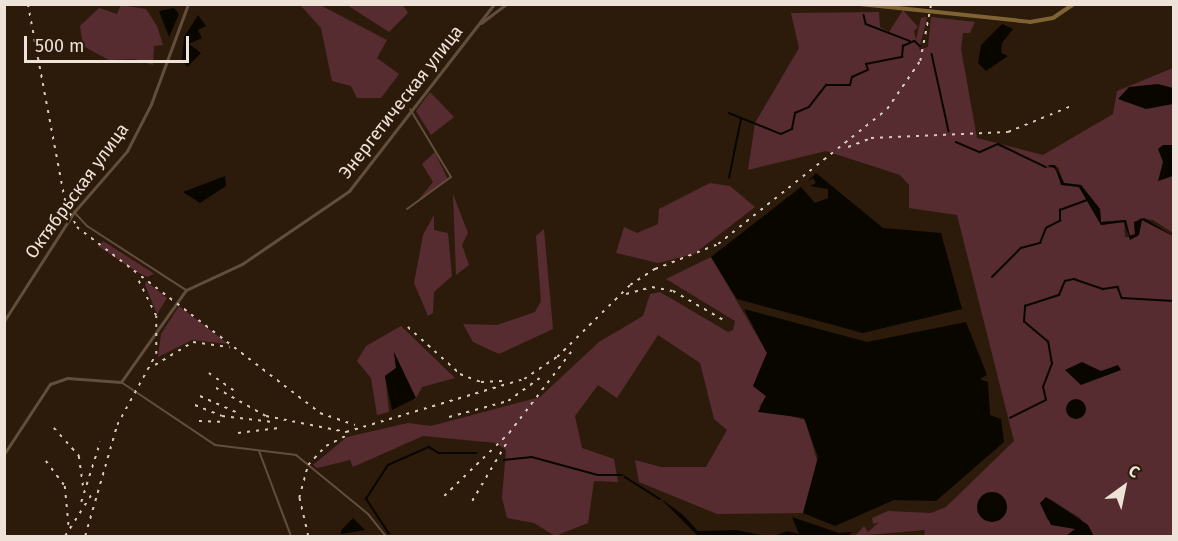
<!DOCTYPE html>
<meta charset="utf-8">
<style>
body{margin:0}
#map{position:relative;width:1178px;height:541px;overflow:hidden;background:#2c1b0b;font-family:"Fira Sans",sans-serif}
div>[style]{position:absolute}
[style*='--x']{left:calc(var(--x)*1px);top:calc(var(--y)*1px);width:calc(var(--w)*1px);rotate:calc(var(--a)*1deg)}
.green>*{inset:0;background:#572c30}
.water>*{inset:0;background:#090600}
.round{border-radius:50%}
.stream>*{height:1.5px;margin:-0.75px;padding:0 0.75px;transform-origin:0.75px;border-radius:0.75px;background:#090600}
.minor>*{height:2px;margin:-1px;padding:0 1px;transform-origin:1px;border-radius:1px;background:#624e3d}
.tertiary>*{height:3px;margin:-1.5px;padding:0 1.5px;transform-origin:1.5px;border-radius:1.5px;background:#624e3d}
.secondary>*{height:4px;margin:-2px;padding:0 2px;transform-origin:2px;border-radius:2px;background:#806334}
.rail>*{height:1.5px;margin-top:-0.75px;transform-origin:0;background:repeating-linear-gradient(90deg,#d6c9be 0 3px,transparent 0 9px)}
span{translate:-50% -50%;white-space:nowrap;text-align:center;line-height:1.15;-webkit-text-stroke:4.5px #2c1b0b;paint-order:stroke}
.street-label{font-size:18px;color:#efe2d8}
.frame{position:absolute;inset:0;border:6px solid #efe2d8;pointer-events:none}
.north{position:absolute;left:1094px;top:457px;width:60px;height:60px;-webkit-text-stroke:4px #2c1b0b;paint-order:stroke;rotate:33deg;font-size:16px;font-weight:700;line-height:24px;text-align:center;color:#efe2d8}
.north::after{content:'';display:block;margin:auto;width:21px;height:27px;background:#efe2d8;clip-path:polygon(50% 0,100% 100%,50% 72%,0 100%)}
.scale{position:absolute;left:24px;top:36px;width:165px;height:27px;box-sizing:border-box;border:3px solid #efe2d8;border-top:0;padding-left:8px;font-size:18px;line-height:21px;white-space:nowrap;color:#efe2d8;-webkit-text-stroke:4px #2c1b0b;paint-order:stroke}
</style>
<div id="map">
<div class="green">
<div style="clip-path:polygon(121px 5px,146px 9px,157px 26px,163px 45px,154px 46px,153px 65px,135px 59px,109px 60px,83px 46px,80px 26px,99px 8px,117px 14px)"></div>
<div style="clip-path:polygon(300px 5px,320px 5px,387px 40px,377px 58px,399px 74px,381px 98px,357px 98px,351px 86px,332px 81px,321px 28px)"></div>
<div style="clip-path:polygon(347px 5px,403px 5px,408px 13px,389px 32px)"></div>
<div style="clip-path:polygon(903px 10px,918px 27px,914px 31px,916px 40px,921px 18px,927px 17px,919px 50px,928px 47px,931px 17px,975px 22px,970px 33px,963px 33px,961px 49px,977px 138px,1043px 155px,1113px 114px,1117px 91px,1173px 68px,1173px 233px,1153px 220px,1140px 218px,1134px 227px,1135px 234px,1128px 236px,1126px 220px,1101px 222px,1100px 209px,1081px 185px,1064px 183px,1058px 167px,1051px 165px,1047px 168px,1054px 167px,1062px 185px,1079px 187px,1101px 225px,1124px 222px,1125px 237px,1137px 237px,1142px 220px,1173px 236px,1173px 536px,1094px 536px,1080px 518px,1050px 499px,1040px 503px,1047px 519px,1075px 529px,1066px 536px,924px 536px,925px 530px,855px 536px,864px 526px,868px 532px,879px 522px,873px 524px,872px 518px,888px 511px,931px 513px,946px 507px,1014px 441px,957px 215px,909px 208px,909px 185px,900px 175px,826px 151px,748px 170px,755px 123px,799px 48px,791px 13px,879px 12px,880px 27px,889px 32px)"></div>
<div style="clip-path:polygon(430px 92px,454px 117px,431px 135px,416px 111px)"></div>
<div style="clip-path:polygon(435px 152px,448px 180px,416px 203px,433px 182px,422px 164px)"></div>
<div style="clip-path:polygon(710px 183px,730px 186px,755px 207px,694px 254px,658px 263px,616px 253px,624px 227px,637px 233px,658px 224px,659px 209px)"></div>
<div style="clip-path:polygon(453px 194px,468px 233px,462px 245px,469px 265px,456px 275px)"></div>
<div style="clip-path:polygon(434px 215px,434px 230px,448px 233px,452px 276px,434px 292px,433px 313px,428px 316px,414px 283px,423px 235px)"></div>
<div style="clip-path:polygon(544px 229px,553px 329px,499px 354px,473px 342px,463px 324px,497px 325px,535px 312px,541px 301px,536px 236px)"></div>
<div style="clip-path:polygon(103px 241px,150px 271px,154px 274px,147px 277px,132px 269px,98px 246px)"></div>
<div style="clip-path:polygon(711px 257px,767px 353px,753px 386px,766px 396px,759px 407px,805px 420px,819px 467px,803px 513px,717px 514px,639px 482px,635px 460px,661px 467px,706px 467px,727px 430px,714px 419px,700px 363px,658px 335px,617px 398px,598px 385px,575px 416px,582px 448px,614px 459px,618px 482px,594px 481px,588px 523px,555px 536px,534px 523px,507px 518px,502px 498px,506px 450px,496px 443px,423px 436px,353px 467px,350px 460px,317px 468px,313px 465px,347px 437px,408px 423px,431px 426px,540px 397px,599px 342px,643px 316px,650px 294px,660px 292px,728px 332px,733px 330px,735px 321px,666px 279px)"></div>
<div style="clip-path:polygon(146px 281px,167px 298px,157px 314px,145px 285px)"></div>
<div style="clip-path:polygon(179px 306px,227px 343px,228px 344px,192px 340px,158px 357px,161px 334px)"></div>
<div style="clip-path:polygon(401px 326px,455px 378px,422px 387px,415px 400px,394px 352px,396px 368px,385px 376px,389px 412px,377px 415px,371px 378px,357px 361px,366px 346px)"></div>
</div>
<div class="water">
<div style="clip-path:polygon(174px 8px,179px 14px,169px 37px,159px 11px)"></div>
<div style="clip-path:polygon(198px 15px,206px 26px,198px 30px,202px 38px,189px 44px,201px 53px,187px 67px,182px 59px,184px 37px)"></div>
<div style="clip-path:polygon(1002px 24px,1013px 29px,1002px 43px,1001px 53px,1008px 56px,986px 71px,978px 63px,981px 45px)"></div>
<div style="clip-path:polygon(1158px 84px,1173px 88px,1173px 104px,1146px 109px,1118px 99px,1129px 87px)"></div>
<div style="clip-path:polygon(1163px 145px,1173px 145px,1173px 176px,1158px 181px,1163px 162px,1158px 149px)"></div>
<div style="clip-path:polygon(1047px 165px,1055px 165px,1064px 183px,1081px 185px,1100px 209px,1101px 222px,1126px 220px,1130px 236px,1135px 234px,1134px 222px,1144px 218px,1173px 236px,1142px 220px,1139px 235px,1130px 240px,1124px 222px,1101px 225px,1079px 187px,1061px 185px,1056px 169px)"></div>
<div style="clip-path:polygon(816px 173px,883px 228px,941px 233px,962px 309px,863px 333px,737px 299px,711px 257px,801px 187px,815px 203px,828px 198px,828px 189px,810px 186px,816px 183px,813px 178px,807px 182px)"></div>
<div style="clip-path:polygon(225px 176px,226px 186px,200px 203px,183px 192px)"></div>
<div style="clip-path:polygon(744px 309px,867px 342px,966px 322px,987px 375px,980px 379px,988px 382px,990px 415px,1001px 419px,1004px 442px,936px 501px,894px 500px,835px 526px,803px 513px,818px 457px,804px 418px,758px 412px,766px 396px,753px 386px,767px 353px)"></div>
<div style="clip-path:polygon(394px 352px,416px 398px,392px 410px,385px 376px,396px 368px)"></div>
<div style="clip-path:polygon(1082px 362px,1101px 371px,1118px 365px,1121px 370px,1081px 385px,1065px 370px)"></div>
<div class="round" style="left:1066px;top:399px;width:20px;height:20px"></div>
<div class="round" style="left:977px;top:492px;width:30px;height:30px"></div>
<div style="clip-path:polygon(1046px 497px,1088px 525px,1094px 536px,1066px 536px,1075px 529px,1051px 525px,1040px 503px)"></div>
<div style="clip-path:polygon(660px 498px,683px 515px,698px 531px,736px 530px,767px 536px,698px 536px)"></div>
<div style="clip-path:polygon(792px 517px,839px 533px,852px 532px,848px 536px,775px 536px,787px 531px,799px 534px)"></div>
<div style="clip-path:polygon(353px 518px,365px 530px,341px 534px,341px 530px)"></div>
</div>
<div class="stream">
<div style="--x:864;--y:15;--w:9;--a:77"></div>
<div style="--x:866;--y:24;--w:47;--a:21.1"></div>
<div style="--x:915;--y:41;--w:7;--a:45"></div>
<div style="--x:932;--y:54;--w:79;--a:77.6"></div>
<div style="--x:729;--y:113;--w:56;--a:22"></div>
<div style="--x:781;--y:134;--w:12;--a:-24"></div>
<div style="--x:792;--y:129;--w:16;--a:-79"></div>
<div style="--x:795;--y:113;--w:15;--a:-23"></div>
<div style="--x:809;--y:107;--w:28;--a:-52"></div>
<div style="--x:826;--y:85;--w:24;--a:0"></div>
<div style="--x:850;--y:85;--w:8;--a:-76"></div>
<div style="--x:852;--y:77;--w:17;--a:-24"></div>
<div style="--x:868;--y:70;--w:6;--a:-108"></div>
<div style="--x:866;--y:64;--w:37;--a:-11"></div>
<div style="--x:902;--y:57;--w:11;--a:-85"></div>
<div style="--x:903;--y:46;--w:12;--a:-24"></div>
<div style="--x:956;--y:142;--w:26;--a:23"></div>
<div style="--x:980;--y:152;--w:20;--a:-24"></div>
<div style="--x:998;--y:144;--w:53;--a:25.6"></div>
<div style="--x:729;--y:178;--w:60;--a:-78.5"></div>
<div style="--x:992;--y:277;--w:41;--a:-45"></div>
<div style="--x:1021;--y:248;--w:20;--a:-15"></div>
<div style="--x:1040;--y:243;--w:16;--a:-68"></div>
<div style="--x:1046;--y:228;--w:16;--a:-27"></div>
<div style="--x:1060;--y:221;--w:11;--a:-90"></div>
<div style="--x:1060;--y:210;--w:30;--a:-20"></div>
<div style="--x:1010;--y:418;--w:40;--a:-26.6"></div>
<div style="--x:1046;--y:400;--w:13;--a:-103"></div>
<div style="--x:1043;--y:387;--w:25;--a:-69"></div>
<div style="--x:1052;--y:364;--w:22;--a:-100"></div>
<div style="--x:1048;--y:342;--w:31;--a:-140"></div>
<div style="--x:1024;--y:322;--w:16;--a:-86"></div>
<div style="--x:1025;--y:306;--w:36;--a:-18"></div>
<div style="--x:1059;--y:295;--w:15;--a:-67"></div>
<div style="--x:1065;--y:281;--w:9;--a:-13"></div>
<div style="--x:1074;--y:279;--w:31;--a:19"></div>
<div style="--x:1103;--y:289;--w:15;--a:-8"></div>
<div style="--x:1118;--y:287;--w:12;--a:70"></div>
<div style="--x:1122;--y:298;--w:52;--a:3.3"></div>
<div style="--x:504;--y:460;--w:28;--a:-6"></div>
<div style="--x:532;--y:457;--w:68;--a:15.3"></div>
<div style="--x:598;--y:475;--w:24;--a:0"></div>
<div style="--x:625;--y:477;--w:41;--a:32.2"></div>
<div style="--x:389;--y:534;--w:42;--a:-123.3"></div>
<div style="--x:366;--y:499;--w:40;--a:-57.1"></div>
<div style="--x:388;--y:465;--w:45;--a:-23.7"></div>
<div style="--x:429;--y:447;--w:12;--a:31"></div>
<div style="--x:439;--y:453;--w:37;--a:0"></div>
</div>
<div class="minor">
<div style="--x:407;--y:209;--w:54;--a:-36"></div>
<div style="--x:451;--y:177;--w:79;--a:-121.1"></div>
<div style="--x:74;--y:212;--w:19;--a:47"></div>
<div style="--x:87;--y:226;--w:118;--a:32.9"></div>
<div style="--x:121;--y:382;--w:113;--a:33.8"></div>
<div style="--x:215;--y:445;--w:82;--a:7"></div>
<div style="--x:296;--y:455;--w:93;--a:39.3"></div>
<div style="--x:368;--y:514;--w:28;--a:51"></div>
<div style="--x:259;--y:451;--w:91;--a:69.4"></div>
</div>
<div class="tertiary">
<div style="--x:481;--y:23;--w:31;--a:-37"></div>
<div style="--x:4;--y:321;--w:130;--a:-57.3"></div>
<div style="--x:74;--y:212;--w:81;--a:-49"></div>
<div style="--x:127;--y:151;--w:53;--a:-62.9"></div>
<div style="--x:151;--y:104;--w:107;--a:-69.7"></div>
<div style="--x:4;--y:454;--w:84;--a:-56.7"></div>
<div style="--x:50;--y:384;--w:18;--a:-19"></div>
<div style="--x:67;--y:378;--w:54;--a:4.2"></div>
<div style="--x:121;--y:382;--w:113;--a:-54.8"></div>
<div style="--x:186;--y:290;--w:62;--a:-24.9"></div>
<div style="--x:242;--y:264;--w:130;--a:-34.3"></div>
<div style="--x:349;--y:191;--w:237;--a:-52.2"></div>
</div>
<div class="secondary">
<div style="--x:860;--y:4;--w:171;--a:6"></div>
<div style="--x:1030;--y:22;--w:23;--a:-10"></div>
<div style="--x:1053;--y:18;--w:25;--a:-34"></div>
</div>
<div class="rail">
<div style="--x:28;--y:4;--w:205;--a:79.3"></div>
<div style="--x:66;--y:205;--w:25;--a:63"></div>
<div style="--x:77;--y:227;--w:306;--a:37.4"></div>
<div style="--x:320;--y:413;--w:37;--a:19"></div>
<div style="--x:848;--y:147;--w:25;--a:-21"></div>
<div style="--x:871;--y:138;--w:137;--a:-2.5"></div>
<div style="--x:1008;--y:132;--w:68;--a:-22.4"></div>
<div style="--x:626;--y:294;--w:27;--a:-15"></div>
<div style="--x:652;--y:287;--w:21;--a:11"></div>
<div style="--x:673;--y:291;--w:62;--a:29.9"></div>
<div style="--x:408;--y:327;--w:70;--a:42.1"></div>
<div style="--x:460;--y:374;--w:22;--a:21"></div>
<div style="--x:481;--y:382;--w:21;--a:-3"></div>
<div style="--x:155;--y:365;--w:44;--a:-31.2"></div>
<div style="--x:193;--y:342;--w:37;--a:8"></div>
<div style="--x:209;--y:373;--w:35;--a:35"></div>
<div style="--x:216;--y:388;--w:57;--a:29.2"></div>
<div style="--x:266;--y:416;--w:82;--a:11.3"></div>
<div style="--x:346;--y:432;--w:186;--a:-16.6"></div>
<div style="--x:524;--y:379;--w:40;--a:-34"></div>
<div style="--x:557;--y:357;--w:103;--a:-44.6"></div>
<div style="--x:630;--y:285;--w:30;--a:-33"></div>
<div style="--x:655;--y:269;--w:68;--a:-21.6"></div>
<div style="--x:718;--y:244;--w:216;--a:-38.6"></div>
<div style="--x:887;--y:109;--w:58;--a:-55.5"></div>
<div style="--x:920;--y:61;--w:58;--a:-79.1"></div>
<div style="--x:200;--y:396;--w:42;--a:24.1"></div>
<div style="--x:195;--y:405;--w:29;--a:22"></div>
<div style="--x:222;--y:416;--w:51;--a:6.7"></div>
<div style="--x:449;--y:417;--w:61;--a:-15.2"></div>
<div style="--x:508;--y:401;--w:41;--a:-36"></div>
<div style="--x:199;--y:421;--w:27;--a:2"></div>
<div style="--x:54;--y:428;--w:38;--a:48"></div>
<div style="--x:79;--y:456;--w:30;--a:82"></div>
<div style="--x:238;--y:433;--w:41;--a:-7"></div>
<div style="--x:46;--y:461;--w:31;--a:53"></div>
<div style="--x:65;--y:486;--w:42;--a:84.6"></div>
<div style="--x:444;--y:496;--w:91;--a:-44.1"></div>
<div style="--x:509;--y:433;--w:102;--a:-52.6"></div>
<div style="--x:472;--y:501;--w:69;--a:-59.3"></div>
<div style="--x:81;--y:502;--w:63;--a:-72.4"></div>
<div style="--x:65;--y:536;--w:52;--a:-57.5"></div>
<div style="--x:85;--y:536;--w:116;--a:-73.9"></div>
<div style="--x:117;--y:425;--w:81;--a:-61.2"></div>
<div style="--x:156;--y:354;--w:38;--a:-90"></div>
<div style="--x:156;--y:316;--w:42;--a:-116.6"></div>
<div style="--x:308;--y:536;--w:39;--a:-103"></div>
<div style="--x:299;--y:498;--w:34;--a:-75"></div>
<div style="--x:308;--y:465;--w:26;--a:-47"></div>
<div style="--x:326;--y:446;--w:27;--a:-27"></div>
</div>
<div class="street-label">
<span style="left:401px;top:102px;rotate:-52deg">Энергетическая улица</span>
<span style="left:77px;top:191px;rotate:-54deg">Октябрьская улица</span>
</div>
<div class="frame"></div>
<div class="north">С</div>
<div class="scale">500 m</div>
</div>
